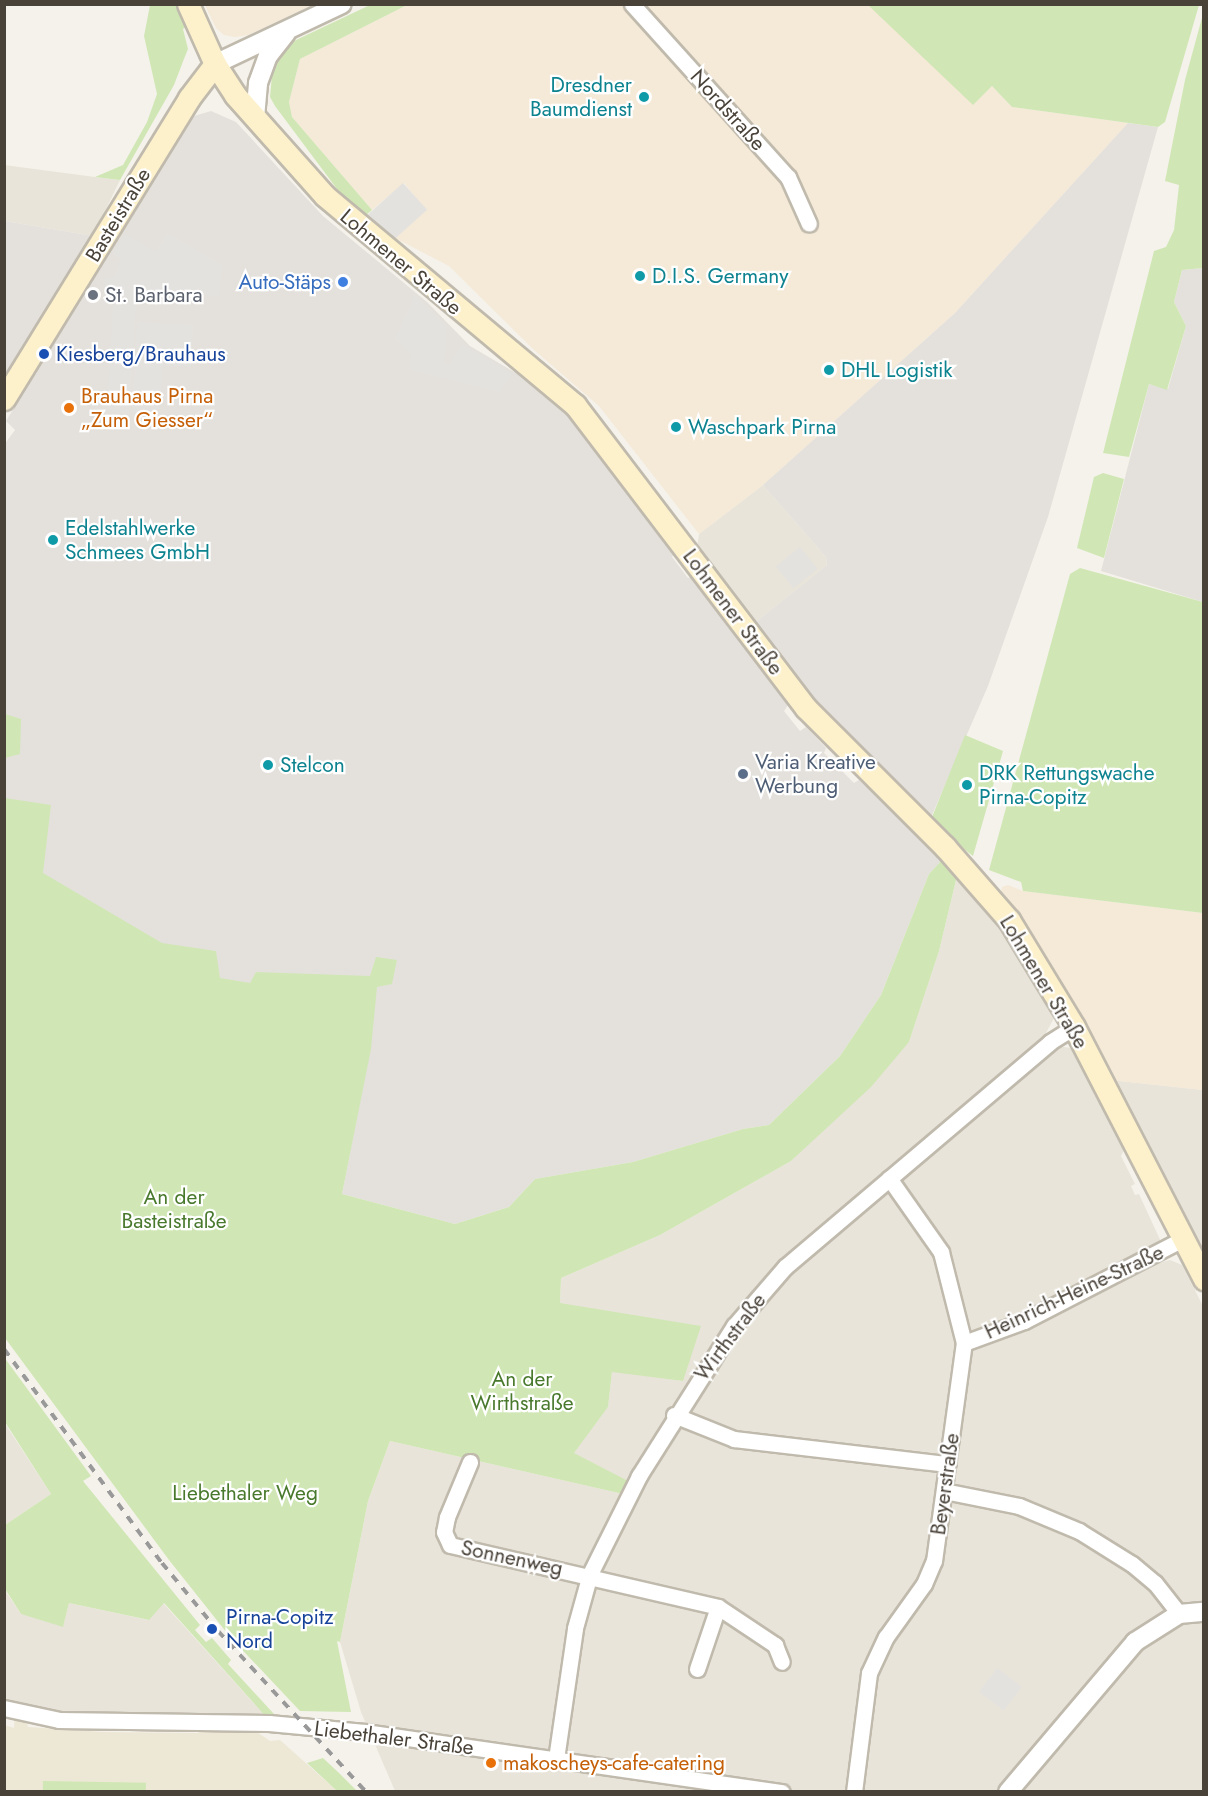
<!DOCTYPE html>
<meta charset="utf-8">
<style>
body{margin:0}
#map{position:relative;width:1208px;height:1796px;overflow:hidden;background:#f5f2eb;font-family:Jost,sans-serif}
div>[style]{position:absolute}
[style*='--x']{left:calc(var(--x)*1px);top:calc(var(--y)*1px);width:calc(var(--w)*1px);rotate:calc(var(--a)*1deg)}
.residential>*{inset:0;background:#e8e4d9}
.commercial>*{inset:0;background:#f5e9d7}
.industrial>*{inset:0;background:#e4e1dc}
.education>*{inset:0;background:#ede7d5}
.green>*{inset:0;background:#d0e7b5;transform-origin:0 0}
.parking>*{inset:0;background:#e4e2df;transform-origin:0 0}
.roads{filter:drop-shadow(2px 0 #c0baad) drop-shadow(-2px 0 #c0baad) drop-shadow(0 2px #c0baad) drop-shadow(0 -2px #c0baad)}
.minor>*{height:15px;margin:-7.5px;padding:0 7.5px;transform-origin:7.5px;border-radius:7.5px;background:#fff}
.tertiary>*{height:18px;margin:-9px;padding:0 9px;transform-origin:9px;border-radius:9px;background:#fff}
.secondary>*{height:21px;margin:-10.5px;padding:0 10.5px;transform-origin:10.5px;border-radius:10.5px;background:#fdf1cc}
.rail>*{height:4px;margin-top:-2px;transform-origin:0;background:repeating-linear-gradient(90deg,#999 0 8px,transparent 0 16px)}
.dots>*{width:16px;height:16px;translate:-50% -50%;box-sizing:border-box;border:3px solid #fff;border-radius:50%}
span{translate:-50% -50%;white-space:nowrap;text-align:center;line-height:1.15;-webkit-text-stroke:4.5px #fff;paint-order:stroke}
.culture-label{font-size:21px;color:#0d838f}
.right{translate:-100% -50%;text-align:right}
.left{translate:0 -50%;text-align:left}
.street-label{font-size:21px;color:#494239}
.shop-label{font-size:21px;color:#366cbe}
.worship-label{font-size:21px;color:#5b616d}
.transit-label{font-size:21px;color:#164399}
.food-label{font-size:21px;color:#c56008}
.service-label{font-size:21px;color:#4e5e75}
.park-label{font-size:21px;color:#49792d}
.frame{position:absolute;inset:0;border:6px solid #494239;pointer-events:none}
</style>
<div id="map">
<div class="residential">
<div style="clip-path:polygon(4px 165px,95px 177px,120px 180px,93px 236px,5px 221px)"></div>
<div style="clip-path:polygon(763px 485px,826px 557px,827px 565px,752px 625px,697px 548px,699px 534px)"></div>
<div style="clip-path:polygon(957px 876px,1001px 929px,1055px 1016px,1046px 1033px,1056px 1046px,1071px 1048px,1124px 1150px,1121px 1156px,1135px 1184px,1131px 1186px,1135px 1195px,1139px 1194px,1162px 1244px,1152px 1248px,1159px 1263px,1170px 1260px,1182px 1265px,1203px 1306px,1203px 1791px,395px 1791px,361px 1712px,340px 1642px,368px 1501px,390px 1441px,623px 1494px,629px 1482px,573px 1453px,608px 1407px,612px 1371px,683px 1381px,560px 1303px,561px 1278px,660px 1235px,791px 1161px,909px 1042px,939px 951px)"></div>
<div style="clip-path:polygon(1110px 1080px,1203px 1090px,1203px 1258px,1130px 1111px,1126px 1111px)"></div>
<div style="clip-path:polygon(4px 1422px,51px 1494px,5px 1525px,4px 1525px)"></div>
<div style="clip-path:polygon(4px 1589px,21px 1614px,63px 1626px,69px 1603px,148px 1620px,163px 1603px,268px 1719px,55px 1717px,5px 1705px)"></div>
</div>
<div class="commercial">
<div style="clip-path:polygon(868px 4px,973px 104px,992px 86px,1012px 107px,1128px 123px,955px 313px,763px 485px,699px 534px,599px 406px,533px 349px,449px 266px,395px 238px,426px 210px,404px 183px,372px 210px,292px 117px,289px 102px,300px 59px,407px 5px)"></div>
<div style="clip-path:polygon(205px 5px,312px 5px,248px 35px,235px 37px,224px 35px,216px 28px)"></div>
<div style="clip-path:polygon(1008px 885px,1023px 891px,1203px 913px,1203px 1090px,1110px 1080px,1077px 1018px,1079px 1012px,1000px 897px,1002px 887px)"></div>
</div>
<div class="industrial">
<div style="clip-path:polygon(211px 111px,236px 122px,323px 216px,427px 302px,470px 346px,516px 373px,565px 414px,589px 439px,674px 554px,672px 557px,688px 578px,693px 576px,741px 641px,788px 705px,784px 711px,800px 731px,806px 727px,826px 748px,824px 753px,854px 783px,859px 780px,942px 860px,929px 874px,881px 995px,840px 1056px,769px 1125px,743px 1129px,633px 1162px,535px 1179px,509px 1207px,455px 1224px,342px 1194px,370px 1050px,5px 982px,4px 445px,15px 430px,6px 421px,194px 116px)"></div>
<div style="clip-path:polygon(1128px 123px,1158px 127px,1048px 517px,988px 686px,929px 822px,812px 707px,752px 625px,827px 565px,826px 557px,763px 485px,955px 313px)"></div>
<div style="clip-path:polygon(5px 221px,93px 236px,5px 379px)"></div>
<div style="clip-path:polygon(1203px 268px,1203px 602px,1101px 571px,1149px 384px,1168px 389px,1186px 326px,1174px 302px,1182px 270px)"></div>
</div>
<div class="education">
<div style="clip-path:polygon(15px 1716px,26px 1719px,28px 1727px,102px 1732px,198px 1733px,203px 1727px,254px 1730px,270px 1741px,280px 1740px,337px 1791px,5px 1791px,4px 1725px,14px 1728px)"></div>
</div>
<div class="green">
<div style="clip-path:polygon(150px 5px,176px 5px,187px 26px,183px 29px,188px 49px,184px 59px,174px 85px,120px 180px,95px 177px,123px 165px,147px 122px,157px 94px,144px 36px)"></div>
<div style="clip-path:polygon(370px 5px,407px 5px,300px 59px,289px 102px,292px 117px,372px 210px,365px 216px,340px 193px,275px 106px,270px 97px,272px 75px,267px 74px,282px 51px,296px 40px)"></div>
<div style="clip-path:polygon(868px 5px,1199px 5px,1165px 122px,1158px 127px,1012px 107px,992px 86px,973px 105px)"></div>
<div style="clip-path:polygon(1203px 14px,1203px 268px,1182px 270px,1174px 302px,1186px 326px,1167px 390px,1149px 384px,1129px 457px,1103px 453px,1154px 251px,1166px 247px,1174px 230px,1179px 185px,1165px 181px,1185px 80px)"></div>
<div style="clip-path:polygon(1103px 473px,1124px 479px,1104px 558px,1077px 548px,1094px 477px)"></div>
<div style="clip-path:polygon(1080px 568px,1203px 602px,1203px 913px,1023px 891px,1021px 882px,989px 870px,1070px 574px)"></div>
<div style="clip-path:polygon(5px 714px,21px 719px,20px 754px,5px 758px)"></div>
<div style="clip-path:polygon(965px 735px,1003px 751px,973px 856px,930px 822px)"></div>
<div style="clip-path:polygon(5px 798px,51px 805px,43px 873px,162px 943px,216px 951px,220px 978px,250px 983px,256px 972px,370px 976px,376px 957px,397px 960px,392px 984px,377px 987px,371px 1049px,342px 1194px,455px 1224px,509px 1207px,535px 1179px,633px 1162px,743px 1129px,769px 1125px,840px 1056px,881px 995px,929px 874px,942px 860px,957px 876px,939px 951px,909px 1042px,871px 1087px,791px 1161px,660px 1235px,561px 1278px,560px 1303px,701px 1326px,683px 1381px,612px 1372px,608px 1407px,574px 1453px,630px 1482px,623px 1494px,390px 1441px,368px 1501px,340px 1642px,337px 1641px,351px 1712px,300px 1711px,231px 1638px,169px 1560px,5px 1338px)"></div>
<div style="clip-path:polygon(4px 1357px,91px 1476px,83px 1481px,200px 1625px,195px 1630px,206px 1642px,212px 1638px,231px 1660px,228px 1664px,274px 1714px,273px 1719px,268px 1719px,164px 1603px,149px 1620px,69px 1603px,63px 1627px,21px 1614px,5px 1589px,5px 1525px,51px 1494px,5px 1422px)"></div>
<div style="clip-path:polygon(323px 1758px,339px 1773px,357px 1791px,337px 1791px,307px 1763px)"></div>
<div style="left:43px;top:1781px;width:103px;height:10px;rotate:1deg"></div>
</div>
<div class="parking">
<div style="left:403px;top:183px;width:36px;height:50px;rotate:48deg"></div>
<div style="clip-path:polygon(167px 233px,222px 265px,219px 296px,137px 292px,129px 413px,107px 411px,113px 304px,103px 303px,105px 278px,114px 278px,121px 259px,112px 254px,125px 234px,156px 252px)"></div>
<div style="clip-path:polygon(415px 295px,447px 327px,444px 363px,450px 364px,462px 344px,512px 374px,499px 392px,409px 370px,411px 354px,395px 338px)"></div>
<div style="clip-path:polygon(137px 322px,193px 325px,191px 367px,163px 365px,159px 414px,132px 413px)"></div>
<div style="left:800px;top:547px;width:28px;height:31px;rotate:51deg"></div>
<div style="left:997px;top:1668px;width:31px;height:30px;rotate:37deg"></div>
</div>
<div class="roads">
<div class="minor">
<div style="--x:632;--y:4;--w:233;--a:48"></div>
<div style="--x:788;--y:177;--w:51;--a:65.9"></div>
<div style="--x:964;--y:1343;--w:64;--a:-20.1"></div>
<div style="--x:1024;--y:1321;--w:179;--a:-27.3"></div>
<div style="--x:674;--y:1415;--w:65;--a:21.8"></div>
<div style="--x:734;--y:1439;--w:215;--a:6.7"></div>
<div style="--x:470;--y:1462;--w:60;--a:112.7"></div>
<div style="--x:447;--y:1517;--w:15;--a:101"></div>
<div style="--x:444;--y:1532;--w:14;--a:65"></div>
<div style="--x:450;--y:1545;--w:275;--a:13"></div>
<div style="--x:718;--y:1607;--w:69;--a:33.7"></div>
<div style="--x:775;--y:1645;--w:18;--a:68"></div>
<div style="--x:944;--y:1491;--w:76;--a:11.3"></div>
<div style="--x:1019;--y:1506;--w:65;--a:22.6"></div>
<div style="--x:1079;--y:1531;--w:62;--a:31.9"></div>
<div style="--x:1132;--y:1564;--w:30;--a:40"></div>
<div style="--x:1155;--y:1583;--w:39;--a:52"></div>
<div style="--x:697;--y:1669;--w:65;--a:-71.3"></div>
<div style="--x:4;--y:1708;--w:56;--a:12.3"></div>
<div style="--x:59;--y:1720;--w:210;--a:0.8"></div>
<div style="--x:269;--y:1723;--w:96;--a:5.4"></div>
<div style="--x:365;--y:1732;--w:421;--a:8.2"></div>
<div style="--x:556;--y:1759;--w:132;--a:-81.7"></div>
<div style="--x:575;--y:1628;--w:56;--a:-74.5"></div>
<div style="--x:590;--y:1574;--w:110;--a:-63.4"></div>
<div style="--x:639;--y:1476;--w:178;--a:-57.7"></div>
<div style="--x:734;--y:1326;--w:78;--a:-49.2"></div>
<div style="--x:785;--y:1267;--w:348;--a:-40.3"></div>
<div style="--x:1050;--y:1042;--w:28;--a:-32"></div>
<div style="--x:854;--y:1792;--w:120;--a:-82.8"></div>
<div style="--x:869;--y:1673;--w:40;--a:-65"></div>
<div style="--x:886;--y:1637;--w:65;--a:-54.4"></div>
<div style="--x:924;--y:1584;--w:25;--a:-67"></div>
<div style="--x:934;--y:1561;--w:220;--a:-82.2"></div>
<div style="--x:964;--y:1343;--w:94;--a:-104.2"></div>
<div style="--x:941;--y:1252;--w:90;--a:-125.1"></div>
</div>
<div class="tertiary">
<div style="--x:215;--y:64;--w:140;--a:-25.3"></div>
<div style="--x:255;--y:118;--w:35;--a:-85"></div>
<div style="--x:258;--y:83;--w:29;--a:-70"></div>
<div style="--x:268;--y:56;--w:29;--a:-52"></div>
<div style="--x:1008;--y:1792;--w:197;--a:-49.7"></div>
<div style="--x:1135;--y:1642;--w:52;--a:-32.5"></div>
<div style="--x:1179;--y:1614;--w:25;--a:-5"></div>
</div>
<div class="secondary">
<div style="--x:188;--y:4;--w:66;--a:65.8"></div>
<div style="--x:215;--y:64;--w:37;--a:57"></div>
<div style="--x:235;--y:95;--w:135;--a:48.3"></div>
<div style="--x:325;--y:196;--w:326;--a:39.9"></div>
<div style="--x:575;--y:405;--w:381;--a:52.7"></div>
<div style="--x:806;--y:708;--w:197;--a:45"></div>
<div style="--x:945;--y:847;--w:97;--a:48.8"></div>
<div style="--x:1009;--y:920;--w:125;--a:58.7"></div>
<div style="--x:1074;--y:1027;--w:284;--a:62.7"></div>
<div style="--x:4;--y:399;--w:353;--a:-58.4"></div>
<div style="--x:189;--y:98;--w:43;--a:-52.6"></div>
</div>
</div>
<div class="rail">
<div style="--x:4;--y:1349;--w:266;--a:53.6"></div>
<div style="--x:162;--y:1563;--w:88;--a:50.5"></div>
<div style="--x:218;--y:1631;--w:219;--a:47.4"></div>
</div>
<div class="dots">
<div style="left:644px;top:97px;background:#0f9aa8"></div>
<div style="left:640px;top:276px;background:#0f9aa8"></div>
<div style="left:343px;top:282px;background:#3f7fe0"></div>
<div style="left:93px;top:295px;background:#6b7280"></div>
<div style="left:44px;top:354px;background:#1a4fb4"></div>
<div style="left:829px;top:370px;background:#0f9aa8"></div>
<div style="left:69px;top:408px;background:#e8710a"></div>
<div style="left:676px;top:427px;background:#0f9aa8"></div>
<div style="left:53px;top:540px;background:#0f9aa8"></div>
<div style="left:268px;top:765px;background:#0f9aa8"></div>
<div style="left:743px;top:774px;background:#5c6f8a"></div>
<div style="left:967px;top:785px;background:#0f9aa8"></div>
<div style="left:212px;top:1629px;background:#1a4fb4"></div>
<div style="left:491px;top:1763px;background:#e8710a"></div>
</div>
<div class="culture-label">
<span class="right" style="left:632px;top:97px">Dresdner<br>Baumdienst</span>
<span class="left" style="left:652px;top:276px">D.I.S. Germany</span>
<span class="left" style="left:841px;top:370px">DHL Logistik</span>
<span class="left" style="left:688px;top:427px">Waschpark Pirna</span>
<span class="left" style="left:65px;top:540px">Edelstahlwerke<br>Schmees GmbH</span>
<span class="left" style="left:280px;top:765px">Stelcon</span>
<span class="left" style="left:979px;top:785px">DRK Rettungswache<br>Pirna-Copitz</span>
</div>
<div class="street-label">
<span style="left:728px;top:110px;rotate:48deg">Nordstraße</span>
<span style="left:118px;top:215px;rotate:-59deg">Basteistraße</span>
<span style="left:401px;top:262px;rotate:40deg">Lohmener Straße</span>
<span style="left:733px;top:612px;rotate:53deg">Lohmener Straße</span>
<span style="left:1044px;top:982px;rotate:59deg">Lohmener Straße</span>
<span style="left:1074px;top:1292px;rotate:-25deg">Heinrich-Heine-Straße</span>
<span style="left:730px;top:1337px;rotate:-53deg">Wirthstraße</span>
<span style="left:945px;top:1484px;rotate:-82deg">Beyerstraße</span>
<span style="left:512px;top:1558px;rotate:12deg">Sonnenweg</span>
<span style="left:394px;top:1738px;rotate:7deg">Liebethaler Straße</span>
</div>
<div class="shop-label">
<span class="right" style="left:331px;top:282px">Auto-Stäps</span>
</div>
<div class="worship-label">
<span class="left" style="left:105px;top:295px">St. Barbara</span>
</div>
<div class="transit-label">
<span class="left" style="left:56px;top:354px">Kiesberg/Brauhaus</span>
<span class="left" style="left:226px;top:1629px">Pirna-Copitz<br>Nord</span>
</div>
<div class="food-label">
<span class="left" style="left:81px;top:408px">Brauhaus Pirna<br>„Zum Giesser“</span>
<span class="left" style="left:503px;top:1763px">makoscheys-cafe-catering</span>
</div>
<div class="service-label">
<span class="left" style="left:755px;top:774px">Varia Kreative<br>Werbung</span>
</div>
<div class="park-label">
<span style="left:174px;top:1209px">An der<br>Basteistraße</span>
<span style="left:522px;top:1391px">An der<br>Wirthstraße</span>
<span style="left:245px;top:1493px">Liebethaler Weg</span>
</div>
<div class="frame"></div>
</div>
